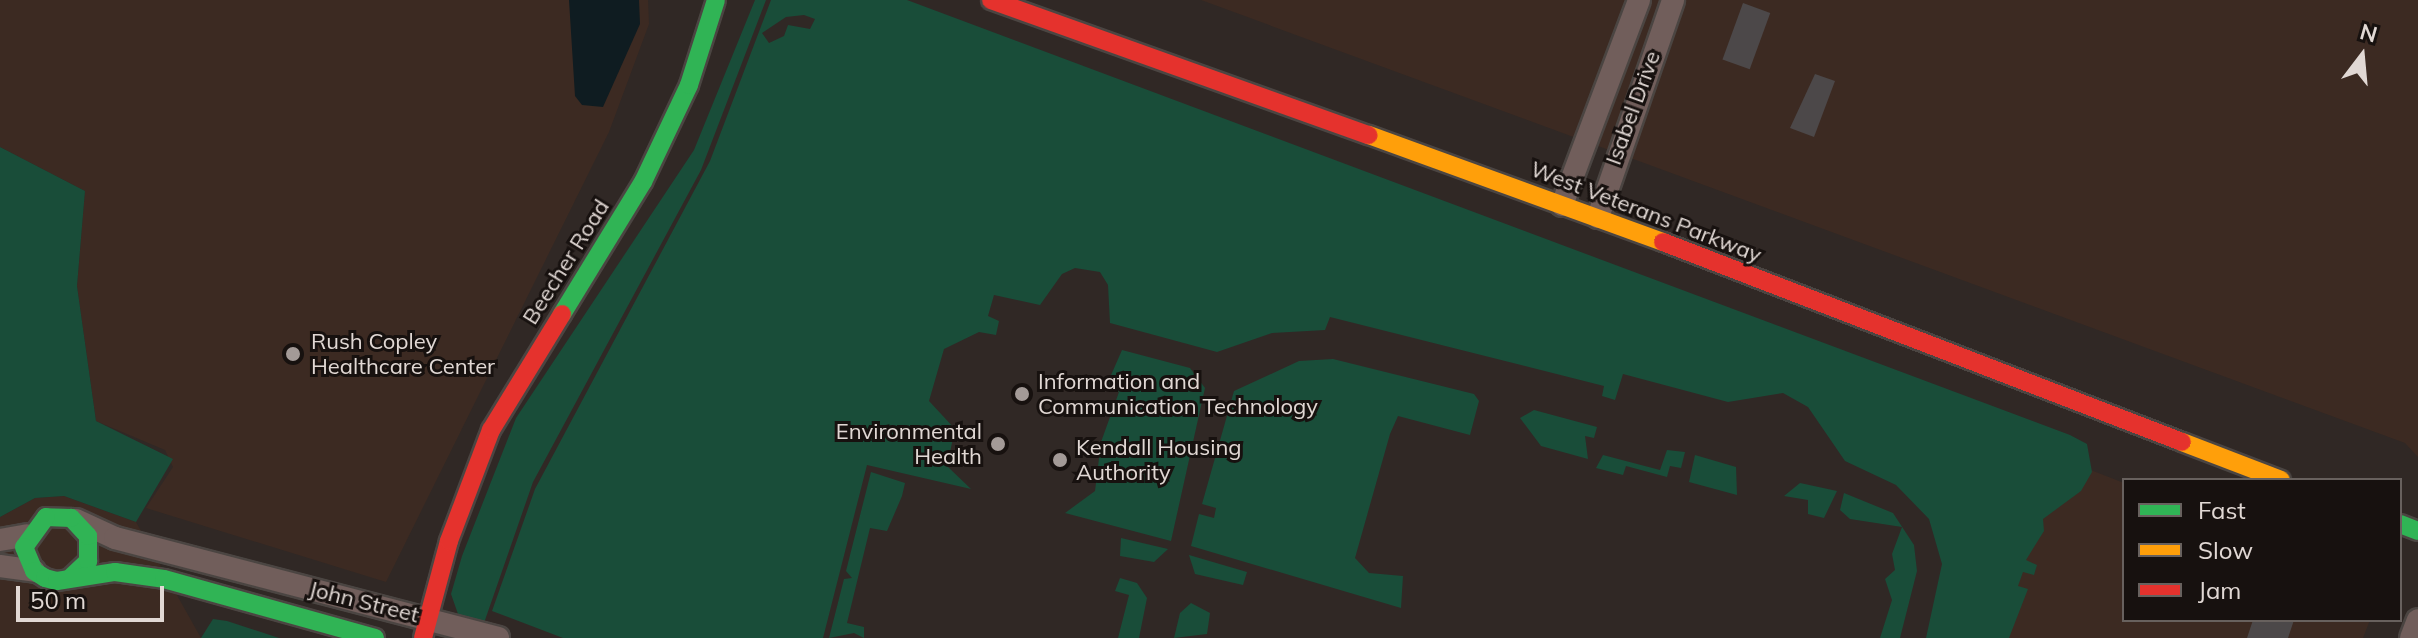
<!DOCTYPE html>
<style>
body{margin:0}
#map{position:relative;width:2418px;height:638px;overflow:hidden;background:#302825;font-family:Mulish,sans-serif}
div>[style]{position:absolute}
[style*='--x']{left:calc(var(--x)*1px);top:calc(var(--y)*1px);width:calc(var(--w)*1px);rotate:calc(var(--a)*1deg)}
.built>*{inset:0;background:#3c2a22}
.green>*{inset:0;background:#194d39}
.water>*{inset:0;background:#0f1c21}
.building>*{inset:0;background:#4c4849;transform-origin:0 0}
.roads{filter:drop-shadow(2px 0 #4b4542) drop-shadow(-2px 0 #4b4542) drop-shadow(0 2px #4b4542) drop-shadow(0 -2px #4b4542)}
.street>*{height:22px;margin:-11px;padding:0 11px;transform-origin:11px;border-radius:11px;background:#715e5b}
.fast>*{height:18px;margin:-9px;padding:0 9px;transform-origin:9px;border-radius:9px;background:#30b455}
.slow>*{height:18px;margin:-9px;padding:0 9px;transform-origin:9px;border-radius:9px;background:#ff9f0a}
.jam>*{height:18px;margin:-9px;padding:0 9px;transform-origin:9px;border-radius:9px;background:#e5322d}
.dots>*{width:22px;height:22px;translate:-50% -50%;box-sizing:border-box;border:4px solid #17110f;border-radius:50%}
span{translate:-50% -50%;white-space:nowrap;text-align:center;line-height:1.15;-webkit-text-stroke:6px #17110f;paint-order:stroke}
.street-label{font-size:22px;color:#e1d8d4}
.poi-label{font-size:22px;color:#e1d8d4}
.left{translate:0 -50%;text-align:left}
.right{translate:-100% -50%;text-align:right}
.legend{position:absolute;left:2122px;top:478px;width:280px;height:144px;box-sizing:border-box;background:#17110f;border:2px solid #68615e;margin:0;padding:10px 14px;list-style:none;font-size:24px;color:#e1d8d4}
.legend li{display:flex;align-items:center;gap:16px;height:40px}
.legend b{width:40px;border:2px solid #68615e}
.north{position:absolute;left:2322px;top:16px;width:80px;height:80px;-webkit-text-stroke:6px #17110f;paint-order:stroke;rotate:16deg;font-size:22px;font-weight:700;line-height:32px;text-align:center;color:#e1d8d4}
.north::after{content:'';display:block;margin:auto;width:28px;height:36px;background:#e1d8d4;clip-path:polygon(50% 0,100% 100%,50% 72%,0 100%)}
.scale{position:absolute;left:16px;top:586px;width:148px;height:36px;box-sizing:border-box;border:4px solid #e1d8d4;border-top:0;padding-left:10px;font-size:24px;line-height:28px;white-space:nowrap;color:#e1d8d4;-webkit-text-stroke:6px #17110f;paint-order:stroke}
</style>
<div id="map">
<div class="built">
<div style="clip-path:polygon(0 0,648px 0,649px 24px,609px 132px,386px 582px,146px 508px,173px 467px,165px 450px,96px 421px,77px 286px,85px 191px,0 147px)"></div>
<div style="clip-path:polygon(1201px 0,2418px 0,2418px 457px,2405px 443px)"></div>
<div style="clip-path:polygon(2055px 456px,2124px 483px,2124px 620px,2370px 620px,2363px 638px,1987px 638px)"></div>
<div style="clip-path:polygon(64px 496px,136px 522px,201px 638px,0 638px,0 517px,35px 498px)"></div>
</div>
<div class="green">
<div style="clip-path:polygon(755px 0,766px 0,701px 170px,533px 482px,484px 623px,458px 614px,451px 594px,462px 556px,516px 418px,694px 150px)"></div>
<div style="clip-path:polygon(evenodd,771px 0,907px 0,2070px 435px,2087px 444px,2092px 472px,2081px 491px,2043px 519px,2044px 531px,2026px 560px,2037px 565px,2034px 575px,2023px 572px,2018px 586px,2028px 589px,2009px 638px,1926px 638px,1942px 564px,1929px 519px,1896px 485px,1845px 461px,1808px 407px,1783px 393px,1728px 402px,1623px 374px,1615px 400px,1602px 396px,1604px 386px,1330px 317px,1325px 330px,1272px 333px,1217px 352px,1110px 323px,1108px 285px,1100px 272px,1075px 268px,1062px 274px,1040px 305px,994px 295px,988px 316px,999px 321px,996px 335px,979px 332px,944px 349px,929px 401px,955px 429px,947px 466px,971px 489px,867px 465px,823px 638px,563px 638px,492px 611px,535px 489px,710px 161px,771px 0,804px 15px,815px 19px,810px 29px,788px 25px,784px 36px,769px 43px,762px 33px,786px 17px,804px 15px)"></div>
<div style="clip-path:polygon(0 147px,85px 191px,77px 286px,96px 421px,173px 459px,136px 522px,64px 496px,35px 498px,0 517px)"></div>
<div style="clip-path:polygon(1122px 350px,1190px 368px,1205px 388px,1171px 541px,1065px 513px,1095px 491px,1101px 442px,1119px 392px,1108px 382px)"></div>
<div style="clip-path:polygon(1333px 359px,1474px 394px,1479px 401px,1470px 435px,1398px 416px,1390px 434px,1355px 558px,1369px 573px,1403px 576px,1401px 608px,1191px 546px,1199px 514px,1214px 518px,1216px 508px,1202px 504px,1234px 391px,1299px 361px)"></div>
<div style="clip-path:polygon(1534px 410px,1597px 427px,1594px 438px,1585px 436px,1588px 459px,1541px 446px,1520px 418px)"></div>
<div style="clip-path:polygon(1667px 450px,1685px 452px,1681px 468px,1670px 466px,1667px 477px,1626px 466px,1623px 475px,1596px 468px,1603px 455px,1660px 470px)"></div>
<div style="clip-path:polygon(1695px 455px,1736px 467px,1737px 495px,1689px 482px)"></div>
<div style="clip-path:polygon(871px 472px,905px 483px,902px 496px,887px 531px,870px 528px,847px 623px,864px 627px,864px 638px,854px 633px,829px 638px,844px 579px,852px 578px,846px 571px)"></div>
<div style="clip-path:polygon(1800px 483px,1837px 491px,1824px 518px,1808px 514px,1808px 500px,1784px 496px)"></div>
<div style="clip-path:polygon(1844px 493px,1893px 513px,1914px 545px,1917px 571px,1900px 638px,1880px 638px,1892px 600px,1885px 579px,1895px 570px,1892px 554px,1902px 527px,1850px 519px,1840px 510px)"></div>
<div style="clip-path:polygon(1121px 538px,1168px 549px,1154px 562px,1120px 556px)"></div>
<div style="clip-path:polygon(1189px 555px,1247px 572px,1243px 585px,1195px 574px)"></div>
<div style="clip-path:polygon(1120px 578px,1137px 583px,1147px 598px,1139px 638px,1118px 638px,1129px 595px,1115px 591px)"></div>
<div style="clip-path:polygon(1191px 603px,1210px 613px,1207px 634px,1174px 638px,1180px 613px)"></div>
<div style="clip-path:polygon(213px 619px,227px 621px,279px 638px,201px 638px)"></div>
</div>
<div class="water">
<div style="clip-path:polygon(569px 0,639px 0,640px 24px,603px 107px,582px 105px,575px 96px)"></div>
</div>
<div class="building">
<div style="left:1743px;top:3px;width:29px;height:60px;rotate:20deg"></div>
<div style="clip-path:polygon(1815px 74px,1835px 81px,1814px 137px,1790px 128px)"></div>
<div style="clip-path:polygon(2253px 620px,2294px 620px,2288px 638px,2247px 638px)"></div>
</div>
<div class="roads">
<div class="street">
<div style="--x:1562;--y:205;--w:219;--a:-69.4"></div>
<div style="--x:1598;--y:217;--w:230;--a:-70.9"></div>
<div style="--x:76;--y:520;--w:43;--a:24.8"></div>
<div style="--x:115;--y:538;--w:396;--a:14.6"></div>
<div style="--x:0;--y:540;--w:27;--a:-10"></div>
<div style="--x:0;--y:566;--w:34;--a:8"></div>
<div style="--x:2411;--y:638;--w:19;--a:-69"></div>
</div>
<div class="fast">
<div style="--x:562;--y:314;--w:155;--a:-58.5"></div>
<div style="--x:643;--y:182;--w:107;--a:-64.6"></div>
<div style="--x:689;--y:85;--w:89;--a:-72.4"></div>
<div style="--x:2400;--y:524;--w:19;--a:21"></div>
<div style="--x:70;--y:578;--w:25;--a:-43"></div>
<div style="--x:88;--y:561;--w:25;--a:-90"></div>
<div style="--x:88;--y:536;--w:25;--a:-133"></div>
<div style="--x:71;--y:518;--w:25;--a:-178"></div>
<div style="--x:46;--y:517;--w:37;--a:126"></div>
<div style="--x:24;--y:547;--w:26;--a:67"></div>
<div style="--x:34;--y:571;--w:13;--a:32"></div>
<div style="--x:45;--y:578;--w:12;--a:14"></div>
<div style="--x:57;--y:581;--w:59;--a:-8.8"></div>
<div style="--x:115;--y:572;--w:49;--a:8.1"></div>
<div style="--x:164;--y:579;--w:219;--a:15.6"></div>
</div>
<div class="slow">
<div style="--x:1369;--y:135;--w:313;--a:20"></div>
<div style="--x:2182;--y:442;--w:106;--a:21"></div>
</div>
<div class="jam">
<div style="--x:991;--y:0;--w:401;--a:19.7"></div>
<div style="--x:1663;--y:242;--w:556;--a:21.07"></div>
<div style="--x:423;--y:638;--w:100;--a:-75"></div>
<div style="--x:449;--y:541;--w:119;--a:-69.3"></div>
<div style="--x:491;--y:430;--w:136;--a:-58.5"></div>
</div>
</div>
<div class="dots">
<div style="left:293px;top:354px;background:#a39a97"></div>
<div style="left:1022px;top:394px;background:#a39a97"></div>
<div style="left:998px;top:444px;background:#a39a97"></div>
<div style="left:1060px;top:460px;background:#a39a97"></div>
</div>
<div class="street-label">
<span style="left:1633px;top:108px;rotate:-70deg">Isabel Drive</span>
<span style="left:1646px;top:212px;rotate:21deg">West Veterans Parkway</span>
<span style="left:566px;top:262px;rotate:-58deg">Beecher Road</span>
<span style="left:364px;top:602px;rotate:14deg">John Street</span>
</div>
<div class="poi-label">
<span class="left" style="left:311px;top:354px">Rush Copley<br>Healthcare Center</span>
<span class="left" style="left:1038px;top:394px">Information and<br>Communication Technology</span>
<span class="right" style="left:982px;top:444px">Environmental<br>Health</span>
<span class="left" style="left:1076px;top:460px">Kendall Housing<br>Authority</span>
</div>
<ul class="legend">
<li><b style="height:10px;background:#30b455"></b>Fast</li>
<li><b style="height:10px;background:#ff9f0a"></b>Slow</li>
<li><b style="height:10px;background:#e5322d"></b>Jam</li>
</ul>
<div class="north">N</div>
<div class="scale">50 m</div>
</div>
